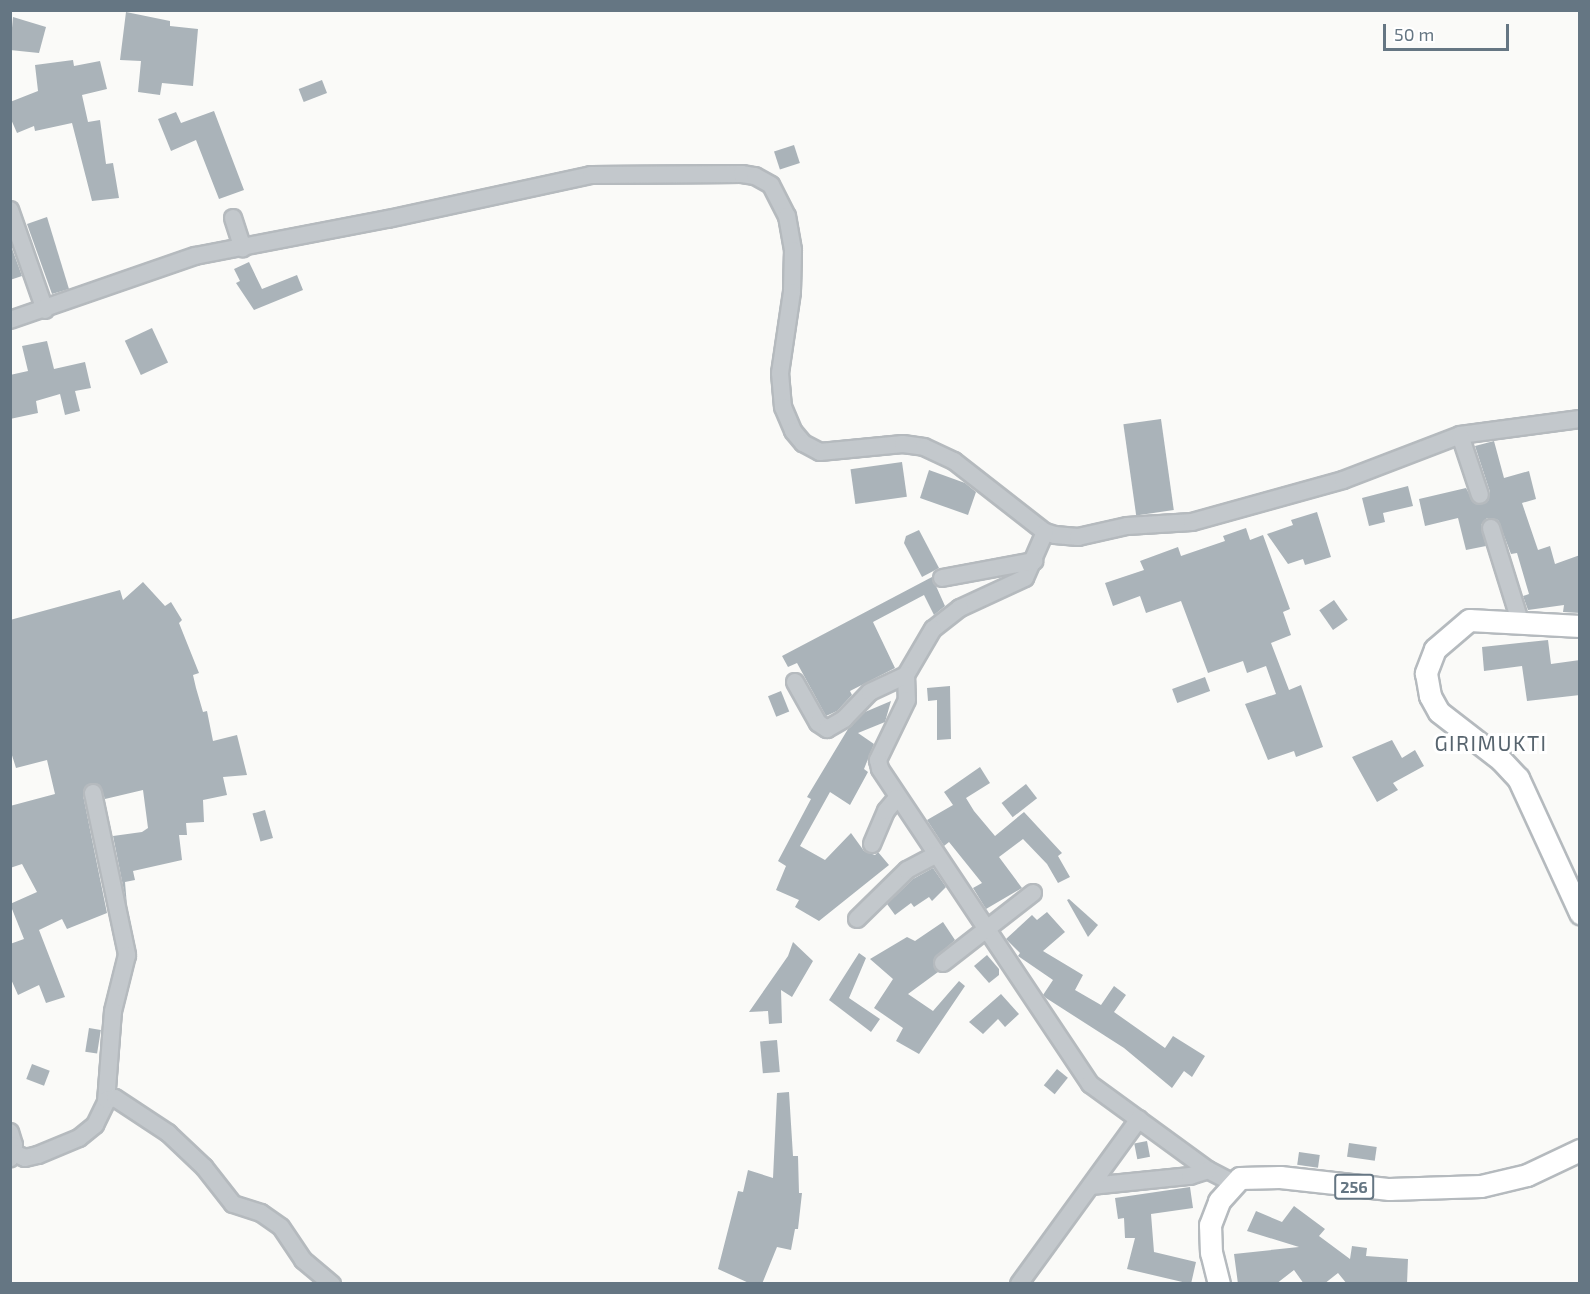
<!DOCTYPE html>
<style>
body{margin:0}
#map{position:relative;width:1590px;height:1294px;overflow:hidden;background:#fafaf8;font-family:"Exo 2",sans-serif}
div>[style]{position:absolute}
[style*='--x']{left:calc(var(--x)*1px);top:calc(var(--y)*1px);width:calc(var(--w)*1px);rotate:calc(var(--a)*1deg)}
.building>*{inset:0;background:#aab3b9;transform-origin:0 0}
.roads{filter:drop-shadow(2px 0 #b5babe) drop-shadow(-2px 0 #b5babe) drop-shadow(0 2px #b5babe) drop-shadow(0 -2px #b5babe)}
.minor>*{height:16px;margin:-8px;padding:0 8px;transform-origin:8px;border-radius:8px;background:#c3c8cc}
.major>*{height:21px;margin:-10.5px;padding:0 10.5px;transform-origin:10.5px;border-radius:10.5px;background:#fff}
span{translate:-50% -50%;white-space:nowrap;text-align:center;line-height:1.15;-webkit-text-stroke:6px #fff;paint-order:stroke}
.shield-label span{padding:2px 4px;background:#fff;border:2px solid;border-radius:4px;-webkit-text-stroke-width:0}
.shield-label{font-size:16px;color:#657683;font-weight:700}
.quarter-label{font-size:21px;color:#57646e;letter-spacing:1.5px}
.frame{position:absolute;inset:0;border:12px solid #657683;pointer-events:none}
.scale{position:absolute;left:1383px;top:24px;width:126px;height:27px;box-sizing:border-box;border:3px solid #657683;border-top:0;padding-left:8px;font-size:18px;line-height:21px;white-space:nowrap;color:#657683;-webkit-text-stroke:4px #fff;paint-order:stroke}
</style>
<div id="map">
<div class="building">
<div style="clip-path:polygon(126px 12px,170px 21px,170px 26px,198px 29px,193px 86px,162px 83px,160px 95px,138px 92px,141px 61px,120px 60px)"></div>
<div style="clip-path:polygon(13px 17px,46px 27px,39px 53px,10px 50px)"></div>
<div style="clip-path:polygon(73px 60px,74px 66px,100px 61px,107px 89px,82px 95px,88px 122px,100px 120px,106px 164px,113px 163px,119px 198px,92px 201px,72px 123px,35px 131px,34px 126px,17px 133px,10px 117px,10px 102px,38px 91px,35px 65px)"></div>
<div style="left:322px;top:80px;width:14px;height:25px;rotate:69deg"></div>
<div style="clip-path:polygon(214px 111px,244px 190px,219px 199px,196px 140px,171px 151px,158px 119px,176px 112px,181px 123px)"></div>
<div style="left:794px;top:145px;width:19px;height:21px;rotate:72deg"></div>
<div style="clip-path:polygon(47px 217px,69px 289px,52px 294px,27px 224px)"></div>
<div style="clip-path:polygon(10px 243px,22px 276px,10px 280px)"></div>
<div style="clip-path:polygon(249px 262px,262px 289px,297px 275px,303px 290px,254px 310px,236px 283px,240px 281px,234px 269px)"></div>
<div style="left:152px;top:328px;width:38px;height:30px;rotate:65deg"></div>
<div style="clip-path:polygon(47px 341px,54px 369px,85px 362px,91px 388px,75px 391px,80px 411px,65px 415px,60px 394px,36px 401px,38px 413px,10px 419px,10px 375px,28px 371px,22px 346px)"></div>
<div style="left:1161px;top:419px;width:92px;height:38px;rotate:82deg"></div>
<div style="clip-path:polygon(1494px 441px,1504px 478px,1529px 471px,1536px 499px,1522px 503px,1538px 550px,1550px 546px,1555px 564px,1580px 555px,1580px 613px,1563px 612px,1564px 605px,1528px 610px,1523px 596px,1529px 594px,1517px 553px,1511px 554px,1498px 520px,1487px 518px,1481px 525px,1486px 546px,1466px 550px,1458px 518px,1425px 526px,1419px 499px,1466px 488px,1474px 503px,1488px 501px,1490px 492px,1475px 446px)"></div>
<div style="left:902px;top:462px;width:35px;height:52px;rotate:82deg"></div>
<div style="clip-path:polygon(929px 470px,965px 483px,976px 492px,968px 515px,920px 498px)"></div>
<div style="clip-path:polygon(1408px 486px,1413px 506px,1383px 513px,1385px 522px,1369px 526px,1362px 498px)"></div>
<div style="clip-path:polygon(1317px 512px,1331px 557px,1305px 565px,1303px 559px,1288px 564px,1267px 534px,1293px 525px,1291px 520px)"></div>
<div style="clip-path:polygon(1246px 528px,1250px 540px,1263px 535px,1290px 609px,1283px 612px,1291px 635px,1271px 643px,1289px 690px,1301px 685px,1323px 747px,1296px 757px,1294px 751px,1268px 760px,1245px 704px,1276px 694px,1266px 666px,1247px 673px,1243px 661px,1208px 673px,1181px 601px,1146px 613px,1140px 596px,1113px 606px,1105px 583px,1144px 570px,1140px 561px,1178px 547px,1181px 556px,1225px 541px,1223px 536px)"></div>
<div style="clip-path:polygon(919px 530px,939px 568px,922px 577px,904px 543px,906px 536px)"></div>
<div style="clip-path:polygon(932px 577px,945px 606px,934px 615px,924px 595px,873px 622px,895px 668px,850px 691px,852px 695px,837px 711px,826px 716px,797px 663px,788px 667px,782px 656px)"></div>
<div style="clip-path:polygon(143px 582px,165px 606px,171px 602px,182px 620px,179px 623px,199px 673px,193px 675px,196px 688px,203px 712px,207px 711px,213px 741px,237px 735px,247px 775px,223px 777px,227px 795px,203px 800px,204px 822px,186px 823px,187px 835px,179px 835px,182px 860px,133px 871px,135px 880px,125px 882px,127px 906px,113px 836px,142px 832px,148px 828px,143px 790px,105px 799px,100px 786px,86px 786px,83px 795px,107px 913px,67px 929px,62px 919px,39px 930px,65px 997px,46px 1003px,39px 985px,18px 995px,10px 977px,10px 944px,24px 939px,10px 904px,37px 892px,22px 864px,10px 868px,10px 806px,55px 794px,47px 760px,16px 768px,10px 749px,10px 620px,120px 590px,123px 600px)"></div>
<div style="left:1334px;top:600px;width:24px;height:18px;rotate:55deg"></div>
<div style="clip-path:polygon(1548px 640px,1551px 664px,1580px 660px,1580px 695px,1527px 701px,1522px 666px,1484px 671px,1482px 647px)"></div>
<div style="left:1205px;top:677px;width:15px;height:35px;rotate:70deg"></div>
<div style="clip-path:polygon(950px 686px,951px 739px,937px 740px,937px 700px,928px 701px,927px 688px)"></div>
<div style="left:781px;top:691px;width:22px;height:14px;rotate:68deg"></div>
<div style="clip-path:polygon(891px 701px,885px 722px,858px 733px,874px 744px,864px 769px,868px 772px,850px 805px,830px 792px,800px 846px,825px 860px,851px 833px,864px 851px,875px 855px,878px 852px,889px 865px,819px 921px,795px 907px,799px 900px,776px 890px,786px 866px,778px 861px,811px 799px,807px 797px,848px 729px,865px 712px)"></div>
<div style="clip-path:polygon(1392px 740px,1402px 758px,1415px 750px,1424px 766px,1393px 783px,1398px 790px,1377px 802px,1352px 757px)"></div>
<div style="clip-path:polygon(980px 767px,990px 783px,966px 798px,974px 811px,995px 836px,1024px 812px,1062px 853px,1058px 856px,1070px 877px,1058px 883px,1047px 864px,1023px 839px,999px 857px,1022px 888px,986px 909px,973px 888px,982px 883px,949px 842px,944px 846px,927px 820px,953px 805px,944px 792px)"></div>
<div style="left:1026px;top:784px;width:18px;height:31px;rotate:52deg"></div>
<div style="left:265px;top:810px;width:29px;height:13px;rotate:74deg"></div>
<div style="clip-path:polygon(933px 868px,946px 887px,932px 901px,929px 897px,914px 907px,911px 903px,895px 915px,887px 904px,913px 879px)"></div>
<div style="clip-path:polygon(1069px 899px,1098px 925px,1088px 937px,1067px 900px)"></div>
<div style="clip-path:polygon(1047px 912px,1065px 932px,1043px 951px,1083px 975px,1075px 990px,1101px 1005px,1114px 986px,1126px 995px,1114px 1012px,1165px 1048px,1173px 1036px,1205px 1056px,1192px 1077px,1184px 1071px,1172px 1088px,1124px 1048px,1046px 998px,1043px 995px,1053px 980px,1018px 956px,1020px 953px,1006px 939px,1032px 915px,1037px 920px)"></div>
<div style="clip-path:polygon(943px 922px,955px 940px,934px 959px,938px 972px,908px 994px,933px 1011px,959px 981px,965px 986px,919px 1054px,896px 1041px,903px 1028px,874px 1008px,893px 979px,870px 959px,907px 937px,915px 941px)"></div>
<div style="clip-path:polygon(793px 942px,813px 961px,792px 997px,781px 990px,782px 1023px,769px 1024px,768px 1011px,749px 1012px,788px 956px)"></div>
<div style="clip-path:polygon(859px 953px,866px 958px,849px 998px,880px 1019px,871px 1032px,829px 1000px)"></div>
<div style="clip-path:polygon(987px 955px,999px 969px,999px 975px,989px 983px,974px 966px)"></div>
<div style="clip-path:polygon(1001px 994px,1019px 1014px,1005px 1027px,998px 1019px,983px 1034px,969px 1022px)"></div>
<div style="left:89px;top:1028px;width:12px;height:24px;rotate:9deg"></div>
<div style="left:777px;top:1040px;width:32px;height:17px;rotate:85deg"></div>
<div style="left:32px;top:1064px;width:19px;height:16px;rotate:21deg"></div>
<div style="left:1057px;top:1069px;width:14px;height:21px;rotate:39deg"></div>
<div style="clip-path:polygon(789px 1092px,793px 1156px,798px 1156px,799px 1193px,802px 1193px,798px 1229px,795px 1229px,791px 1250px,777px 1247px,762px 1284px,751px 1284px,718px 1269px,738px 1191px,743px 1192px,748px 1170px,773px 1178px,777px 1093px)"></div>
<div style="left:1147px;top:1141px;width:16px;height:13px;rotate:79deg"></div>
<div style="left:1349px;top:1143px;width:28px;height:14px;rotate:8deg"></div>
<div style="left:1299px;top:1152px;width:21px;height:13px;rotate:8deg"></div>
<div style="clip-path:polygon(1190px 1187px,1193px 1208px,1151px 1214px,1154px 1252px,1196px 1262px,1191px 1284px,1127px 1269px,1135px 1238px,1125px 1238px,1124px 1218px,1118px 1219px,1115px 1198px)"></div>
<div style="clip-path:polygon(1294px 1206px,1325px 1229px,1319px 1236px,1350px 1259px,1352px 1246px,1367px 1248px,1366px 1256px,1408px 1259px,1407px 1284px,1347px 1284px,1338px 1273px,1324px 1284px,1304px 1284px,1294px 1270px,1276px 1284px,1238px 1284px,1234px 1254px,1299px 1247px,1247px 1231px,1256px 1211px,1282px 1222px)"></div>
</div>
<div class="roads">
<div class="minor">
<div style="--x:10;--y:210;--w:106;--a:70.7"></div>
<div style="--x:233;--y:218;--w:32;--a:72"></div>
<div style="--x:10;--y:320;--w:196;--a:-19.1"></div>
<div style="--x:195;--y:256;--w:197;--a:-10.9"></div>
<div style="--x:388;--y:219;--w:208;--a:-12.2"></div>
<div style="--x:591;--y:175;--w:151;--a:-0.4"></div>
<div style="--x:742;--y:174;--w:13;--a:9"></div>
<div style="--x:755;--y:176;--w:18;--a:29"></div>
<div style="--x:771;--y:185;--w:35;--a:63"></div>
<div style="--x:787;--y:216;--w:35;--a:80"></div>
<div style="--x:793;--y:250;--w:42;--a:91.4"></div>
<div style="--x:792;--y:292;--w:82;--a:98.4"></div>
<div style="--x:780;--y:373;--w:34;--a:85"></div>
<div style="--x:783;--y:407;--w:26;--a:67"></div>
<div style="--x:793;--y:431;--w:16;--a:50"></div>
<div style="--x:803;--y:443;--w:19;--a:28"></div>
<div style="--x:820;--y:452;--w:83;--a:-5.5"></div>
<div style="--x:903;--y:444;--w:21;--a:8"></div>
<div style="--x:924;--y:447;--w:33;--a:25"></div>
<div style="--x:954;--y:461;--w:115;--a:38"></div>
<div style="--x:1045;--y:532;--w:10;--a:17"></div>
<div style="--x:1055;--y:535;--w:23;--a:5"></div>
<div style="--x:1078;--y:537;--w:50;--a:-12.7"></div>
<div style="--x:1127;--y:526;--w:65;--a:-3.5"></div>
<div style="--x:1192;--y:522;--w:157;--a:-15.5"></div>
<div style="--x:1343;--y:480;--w:125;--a:-21"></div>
<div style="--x:1460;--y:435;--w:121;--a:-7.6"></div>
<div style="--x:1460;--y:435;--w:63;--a:71.6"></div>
<div style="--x:1491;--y:528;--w:97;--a:72.7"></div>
<div style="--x:1045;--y:532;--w:50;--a:113.5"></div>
<div style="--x:1025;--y:578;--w:72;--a:155.2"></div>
<div style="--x:960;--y:608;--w:34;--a:142"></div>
<div style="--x:933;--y:629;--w:53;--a:120.4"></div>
<div style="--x:906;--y:675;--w:25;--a:88"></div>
<div style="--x:907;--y:700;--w:67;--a:115.8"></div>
<div style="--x:878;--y:760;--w:9;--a:77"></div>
<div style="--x:880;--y:769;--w:379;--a:56.3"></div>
<div style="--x:1090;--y:1084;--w:146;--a:36.1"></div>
<div style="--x:1208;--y:1170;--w:27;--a:27"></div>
<div style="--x:942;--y:578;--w:94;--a:-10.5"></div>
<div style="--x:795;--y:682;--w:47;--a:60.7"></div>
<div style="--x:818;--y:723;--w:11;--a:34"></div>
<div style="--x:827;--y:729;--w:20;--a:-30"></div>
<div style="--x:844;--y:719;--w:37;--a:-46"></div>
<div style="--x:870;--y:692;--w:40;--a:-25"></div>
<div style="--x:93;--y:793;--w:166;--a:78.1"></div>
<div style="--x:127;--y:955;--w:58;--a:104"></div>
<div style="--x:113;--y:1011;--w:91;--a:94.4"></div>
<div style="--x:872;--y:844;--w:36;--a:-67"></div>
<div style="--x:886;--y:811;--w:17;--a:-50"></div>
<div style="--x:857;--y:919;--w:70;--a:-44.4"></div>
<div style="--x:907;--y:870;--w:32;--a:-28"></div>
<div style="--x:943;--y:963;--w:114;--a:-37.9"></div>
<div style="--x:10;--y:1132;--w:14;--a:73"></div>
<div style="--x:14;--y:1145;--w:14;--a:107"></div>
<div style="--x:14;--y:1153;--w:12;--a:24"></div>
<div style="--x:25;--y:1158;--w:13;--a:-13"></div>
<div style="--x:38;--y:1155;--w:44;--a:-22.5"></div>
<div style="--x:79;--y:1138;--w:21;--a:-39"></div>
<div style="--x:95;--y:1125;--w:28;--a:-64"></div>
<div style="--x:107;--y:1100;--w:8;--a:-14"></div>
<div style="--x:115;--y:1098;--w:64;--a:33.4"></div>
<div style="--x:168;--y:1133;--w:50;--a:43.4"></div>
<div style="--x:204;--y:1167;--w:47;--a:51.9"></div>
<div style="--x:233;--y:1204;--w:29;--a:18"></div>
<div style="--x:261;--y:1213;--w:24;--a:35"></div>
<div style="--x:281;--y:1227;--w:40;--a:56"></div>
<div style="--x:303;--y:1260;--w:38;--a:40"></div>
<div style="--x:1091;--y:1186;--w:100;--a:-5.8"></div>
<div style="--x:1190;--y:1176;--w:19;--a:-18"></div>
<div style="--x:1019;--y:1284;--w:204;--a:-54"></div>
</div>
<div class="major">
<div style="--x:1580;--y:626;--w:111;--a:-176.9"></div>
<div style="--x:1469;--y:620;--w:45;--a:139.5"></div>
<div style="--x:1435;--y:649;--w:26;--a:111"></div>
<div style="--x:1426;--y:673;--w:23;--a:80"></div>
<div style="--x:1430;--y:696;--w:18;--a:61"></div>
<div style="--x:1439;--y:712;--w:78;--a:37.7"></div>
<div style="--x:1501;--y:760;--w:25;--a:47"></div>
<div style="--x:1518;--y:778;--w:149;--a:65.3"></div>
<div style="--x:1219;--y:1284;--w:32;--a:-104"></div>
<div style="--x:1211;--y:1253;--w:28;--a:-92"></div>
<div style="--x:1210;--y:1225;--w:26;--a:-69"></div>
<div style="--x:1219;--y:1201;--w:31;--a:-48"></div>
<div style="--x:1240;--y:1178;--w:40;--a:-1.4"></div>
<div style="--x:1280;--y:1177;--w:110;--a:6.3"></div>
<div style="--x:1389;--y:1189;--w:92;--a:-1.9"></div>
<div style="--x:1481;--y:1186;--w:47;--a:-13.4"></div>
<div style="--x:1527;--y:1175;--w:59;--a:-25.3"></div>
</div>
</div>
<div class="shield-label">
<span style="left:1354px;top:1187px">256</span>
</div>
<div class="quarter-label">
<span style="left:1491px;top:743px">GIRIMUKTI</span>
</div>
<div class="frame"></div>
<div class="scale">50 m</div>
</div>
